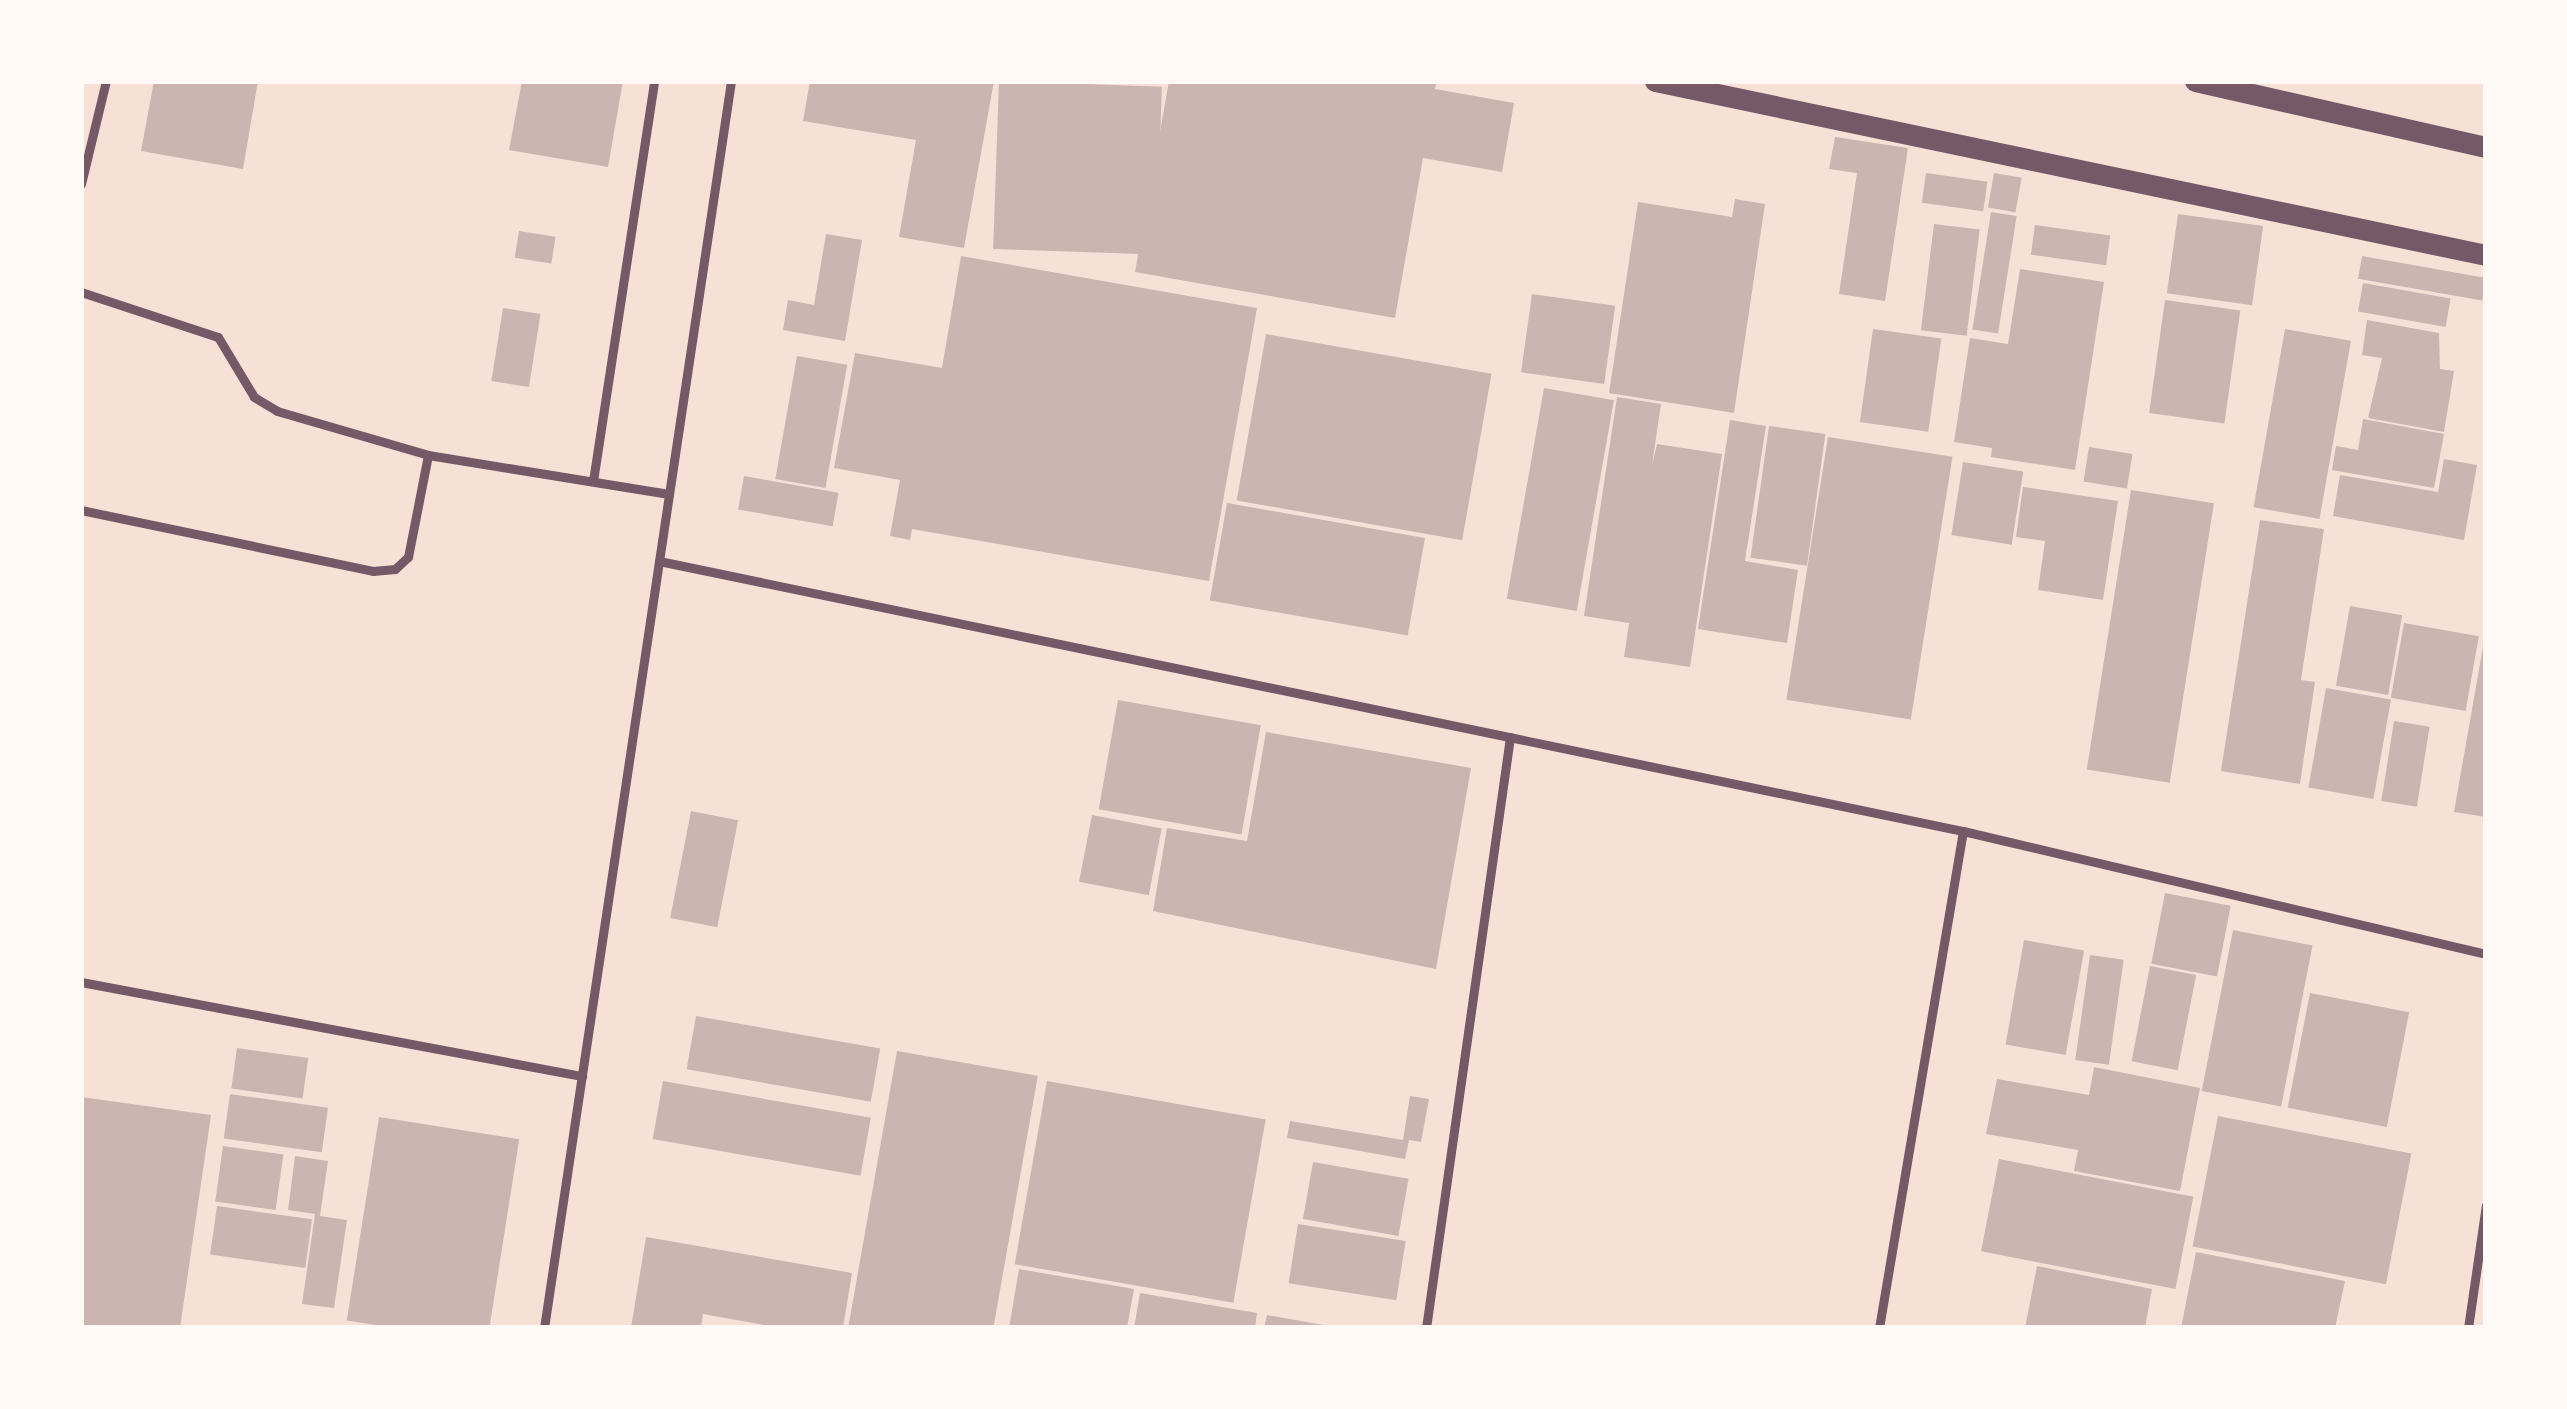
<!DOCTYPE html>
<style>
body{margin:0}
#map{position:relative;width:2567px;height:1409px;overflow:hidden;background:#f7e1d7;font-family:"Crimson Pro",serif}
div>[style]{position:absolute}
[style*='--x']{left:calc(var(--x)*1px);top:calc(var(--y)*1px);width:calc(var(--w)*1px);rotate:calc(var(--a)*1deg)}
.building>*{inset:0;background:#ccb4b1;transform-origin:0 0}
.service>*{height:9px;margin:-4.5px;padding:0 4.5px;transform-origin:4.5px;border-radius:4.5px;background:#755966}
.tertiary>*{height:21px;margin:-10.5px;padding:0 10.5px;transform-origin:10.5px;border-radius:10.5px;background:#755966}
span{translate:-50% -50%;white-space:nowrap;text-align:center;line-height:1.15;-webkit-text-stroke:12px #fffaf5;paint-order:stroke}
.frame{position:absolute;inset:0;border:84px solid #fffaf5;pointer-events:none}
</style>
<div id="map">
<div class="building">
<div style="clip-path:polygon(154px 81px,258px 81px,243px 169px,141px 151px)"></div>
<div style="clip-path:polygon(522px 81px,623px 81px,608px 167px,509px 150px)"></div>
<div style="clip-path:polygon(810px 81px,994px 81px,964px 248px,899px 237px,916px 140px,803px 121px)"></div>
<div style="left:999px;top:81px;width:163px;height:168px;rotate:2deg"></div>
<div style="clip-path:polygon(1169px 81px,1437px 81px,1435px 89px,1514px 103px,1502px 172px,1423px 158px,1395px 318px,1135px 272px)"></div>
<div style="clip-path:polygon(1835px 137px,1908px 148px,1885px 301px,1839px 294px,1857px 173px,1829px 169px)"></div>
<div style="left:1926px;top:173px;width:62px;height:30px;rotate:8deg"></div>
<div style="left:1994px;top:173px;width:28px;height:35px;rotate:10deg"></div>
<div style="clip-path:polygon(1735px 199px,1765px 204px,1734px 413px,1609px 393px,1638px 202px,1732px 217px)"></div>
<div style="left:1991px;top:212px;width:26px;height:119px;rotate:9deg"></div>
<div style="left:2178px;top:214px;width:86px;height:80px;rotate:8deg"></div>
<div style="left:1934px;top:224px;width:46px;height:107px;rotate:7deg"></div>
<div style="left:2035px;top:225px;width:76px;height:30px;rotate:8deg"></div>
<div style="left:519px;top:231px;width:37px;height:27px;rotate:9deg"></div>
<div style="clip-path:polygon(826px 234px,862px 240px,845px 341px,783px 330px,788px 300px,814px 305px)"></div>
<div style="clip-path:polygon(961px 256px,1257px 308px,1209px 581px,912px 529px,910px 540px,890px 536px,900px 480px,834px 468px,855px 353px,942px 368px)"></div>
<div style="left:2362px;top:256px;width:126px;height:23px;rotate:10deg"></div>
<div style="clip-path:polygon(2020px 269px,2104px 282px,2075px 470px,1991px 457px,1992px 448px,1954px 442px,1970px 338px,2008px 344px)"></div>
<div style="left:2363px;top:283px;width:89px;height:29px;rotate:10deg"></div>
<div style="left:1532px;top:294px;width:84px;height:79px;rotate:8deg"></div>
<div style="left:2165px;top:300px;width:76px;height:114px;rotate:8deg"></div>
<div style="left:503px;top:308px;width:38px;height:74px;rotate:9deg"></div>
<div style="clip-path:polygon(2367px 320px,2439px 333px,2440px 369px,2454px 371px,2444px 432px,2368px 418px,2382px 358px,2362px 355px)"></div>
<div style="left:1873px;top:329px;width:69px;height:94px;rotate:8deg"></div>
<div style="left:2285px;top:329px;width:67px;height:181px;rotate:10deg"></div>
<div style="left:1266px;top:334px;width:229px;height:169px;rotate:10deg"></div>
<div style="left:797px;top:356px;width:51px;height:125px;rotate:10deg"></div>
<div style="left:1544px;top:388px;width:71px;height:214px;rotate:10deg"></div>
<div style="clip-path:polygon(1617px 397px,1661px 404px,1652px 465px,1657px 444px,1722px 454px,1690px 667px,1624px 657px,1629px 623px,1584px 616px)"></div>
<div style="clip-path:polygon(2363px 419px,2444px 434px,2434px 488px,2332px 470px,2336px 446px,2358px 450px)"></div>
<div style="clip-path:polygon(1730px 420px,1766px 426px,1745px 561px,1798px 570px,1787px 643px,1698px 629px)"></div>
<div style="left:1769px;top:426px;width:57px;height:133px;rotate:8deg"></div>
<div style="left:1828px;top:437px;width:126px;height:266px;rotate:9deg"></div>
<div style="left:2089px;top:447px;width:44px;height:35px;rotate:9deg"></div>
<div style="clip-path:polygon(2444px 459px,2477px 465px,2464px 540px,2333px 516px,2340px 475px,2438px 492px)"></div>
<div style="left:1963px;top:462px;width:61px;height:74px;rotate:9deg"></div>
<div style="left:744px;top:476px;width:96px;height:34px;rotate:10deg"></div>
<div style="clip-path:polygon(2023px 487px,2118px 501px,2103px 600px,2038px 590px,2045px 541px,2016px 537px)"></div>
<div style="left:2131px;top:490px;width:84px;height:283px;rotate:9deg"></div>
<div style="left:1227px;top:503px;width:201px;height:99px;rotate:10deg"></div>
<div style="clip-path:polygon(2260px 520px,2324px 529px,2301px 680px,2315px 682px,2300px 784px,2221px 771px)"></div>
<div style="left:2350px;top:606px;width:53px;height:81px;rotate:10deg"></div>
<div style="left:2404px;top:623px;width:76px;height:76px;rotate:10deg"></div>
<div style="clip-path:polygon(2484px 641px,2486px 642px,2486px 817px,2454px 812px)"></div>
<div style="left:2326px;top:688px;width:66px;height:101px;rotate:10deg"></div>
<div style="left:1118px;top:700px;width:145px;height:111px;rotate:10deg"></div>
<div style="left:2394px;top:721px;width:36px;height:81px;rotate:9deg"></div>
<div style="clip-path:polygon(1266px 732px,1471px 768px,1436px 969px,1153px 911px,1167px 828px,1247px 841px)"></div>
<div style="left:691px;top:811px;width:48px;height:109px;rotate:11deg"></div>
<div style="left:1092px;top:815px;width:71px;height:68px;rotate:11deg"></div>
<div style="left:2165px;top:893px;width:67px;height:72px;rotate:11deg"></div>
<div style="left:2233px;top:930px;width:81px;height:164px;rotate:11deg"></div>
<div style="left:2024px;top:940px;width:61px;height:106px;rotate:10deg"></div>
<div style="left:2090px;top:955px;width:34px;height:106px;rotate:8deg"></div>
<div style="left:2150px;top:966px;width:47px;height:97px;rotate:11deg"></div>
<div style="left:2310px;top:993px;width:101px;height:117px;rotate:11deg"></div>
<div style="left:696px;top:1016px;width:187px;height:54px;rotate:10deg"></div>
<div style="left:237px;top:1048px;width:72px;height:41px;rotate:8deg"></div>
<div style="left:897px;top:1051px;width:143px;height:281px;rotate:10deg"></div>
<div style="clip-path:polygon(2094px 1067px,2200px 1088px,2180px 1191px,2074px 1171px,2078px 1150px,1986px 1134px,1997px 1079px,2089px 1095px)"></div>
<div style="left:663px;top:1081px;width:211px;height:59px;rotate:10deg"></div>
<div style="left:1047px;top:1081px;width:222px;height:186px;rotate:10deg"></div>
<div style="left:230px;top:1094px;width:99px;height:45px;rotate:8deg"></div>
<div style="clip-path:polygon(1410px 1096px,1429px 1099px,1421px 1142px,1409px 1140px,1405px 1159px,1287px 1138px,1290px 1121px,1403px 1140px)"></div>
<div style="clip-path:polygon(81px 1097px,211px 1115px,180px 1328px,81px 1328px)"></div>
<div style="left:2218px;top:1116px;width:197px;height:133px;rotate:11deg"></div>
<div style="left:379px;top:1117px;width:142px;height:206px;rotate:9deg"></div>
<div style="left:223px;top:1146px;width:61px;height:56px;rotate:8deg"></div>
<div style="clip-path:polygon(295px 1156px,328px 1161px,320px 1216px,347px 1220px,334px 1308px,302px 1304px,315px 1214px,288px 1210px)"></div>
<div style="left:1999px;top:1159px;width:198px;height:94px;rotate:11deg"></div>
<div style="left:1313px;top:1162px;width:97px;height:58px;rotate:10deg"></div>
<div style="left:217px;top:1206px;width:96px;height:49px;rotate:8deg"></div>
<div style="left:1298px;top:1224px;width:109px;height:60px;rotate:9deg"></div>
<div style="clip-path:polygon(646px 1237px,852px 1273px,843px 1328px,780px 1328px,703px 1314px,701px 1328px,631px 1328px)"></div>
<div style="clip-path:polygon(2196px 1252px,2345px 1281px,2335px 1328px,2181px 1328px)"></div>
<div style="clip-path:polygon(2037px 1266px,2152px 1289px,2145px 1328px,2025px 1328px)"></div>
<div style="clip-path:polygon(1019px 1269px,1134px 1289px,1127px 1328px,1009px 1328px)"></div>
<div style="clip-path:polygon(1140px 1293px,1257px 1313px,1255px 1328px,1134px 1328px)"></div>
<div style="clip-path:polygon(1267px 1315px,1329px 1326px,1329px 1328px,1264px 1328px)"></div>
</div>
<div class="service">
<div style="--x:81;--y:184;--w:106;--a:-76.4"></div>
<div style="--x:81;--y:292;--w:144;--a:18.2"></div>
<div style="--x:218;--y:337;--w:70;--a:59"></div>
<div style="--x:254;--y:397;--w:27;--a:31"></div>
<div style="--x:277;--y:411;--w:157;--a:16.2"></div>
<div style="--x:428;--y:455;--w:244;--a:9.2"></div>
<div style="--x:593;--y:481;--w:405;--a:-81.3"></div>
<div style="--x:81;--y:510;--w:298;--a:11.8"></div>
<div style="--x:373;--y:571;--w:22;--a:-5"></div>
<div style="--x:395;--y:569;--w:18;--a:-43"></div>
<div style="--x:408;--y:557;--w:104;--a:-78.9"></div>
<div style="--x:659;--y:561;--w:1332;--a:11.7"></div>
<div style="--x:1963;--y:831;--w:537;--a:13.23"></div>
<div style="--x:81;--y:982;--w:510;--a:10.63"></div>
<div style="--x:544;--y:1328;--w:1261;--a:-81.47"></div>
<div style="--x:1426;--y:1328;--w:597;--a:-81.91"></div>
<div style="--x:1879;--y:1328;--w:504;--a:-80.41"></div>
<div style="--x:2468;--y:1328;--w:124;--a:-81.7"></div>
</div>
<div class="tertiary">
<div style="--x:1655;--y:81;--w:849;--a:11.83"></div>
<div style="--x:2195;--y:81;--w:298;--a:12.8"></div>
</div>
<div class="frame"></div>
</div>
